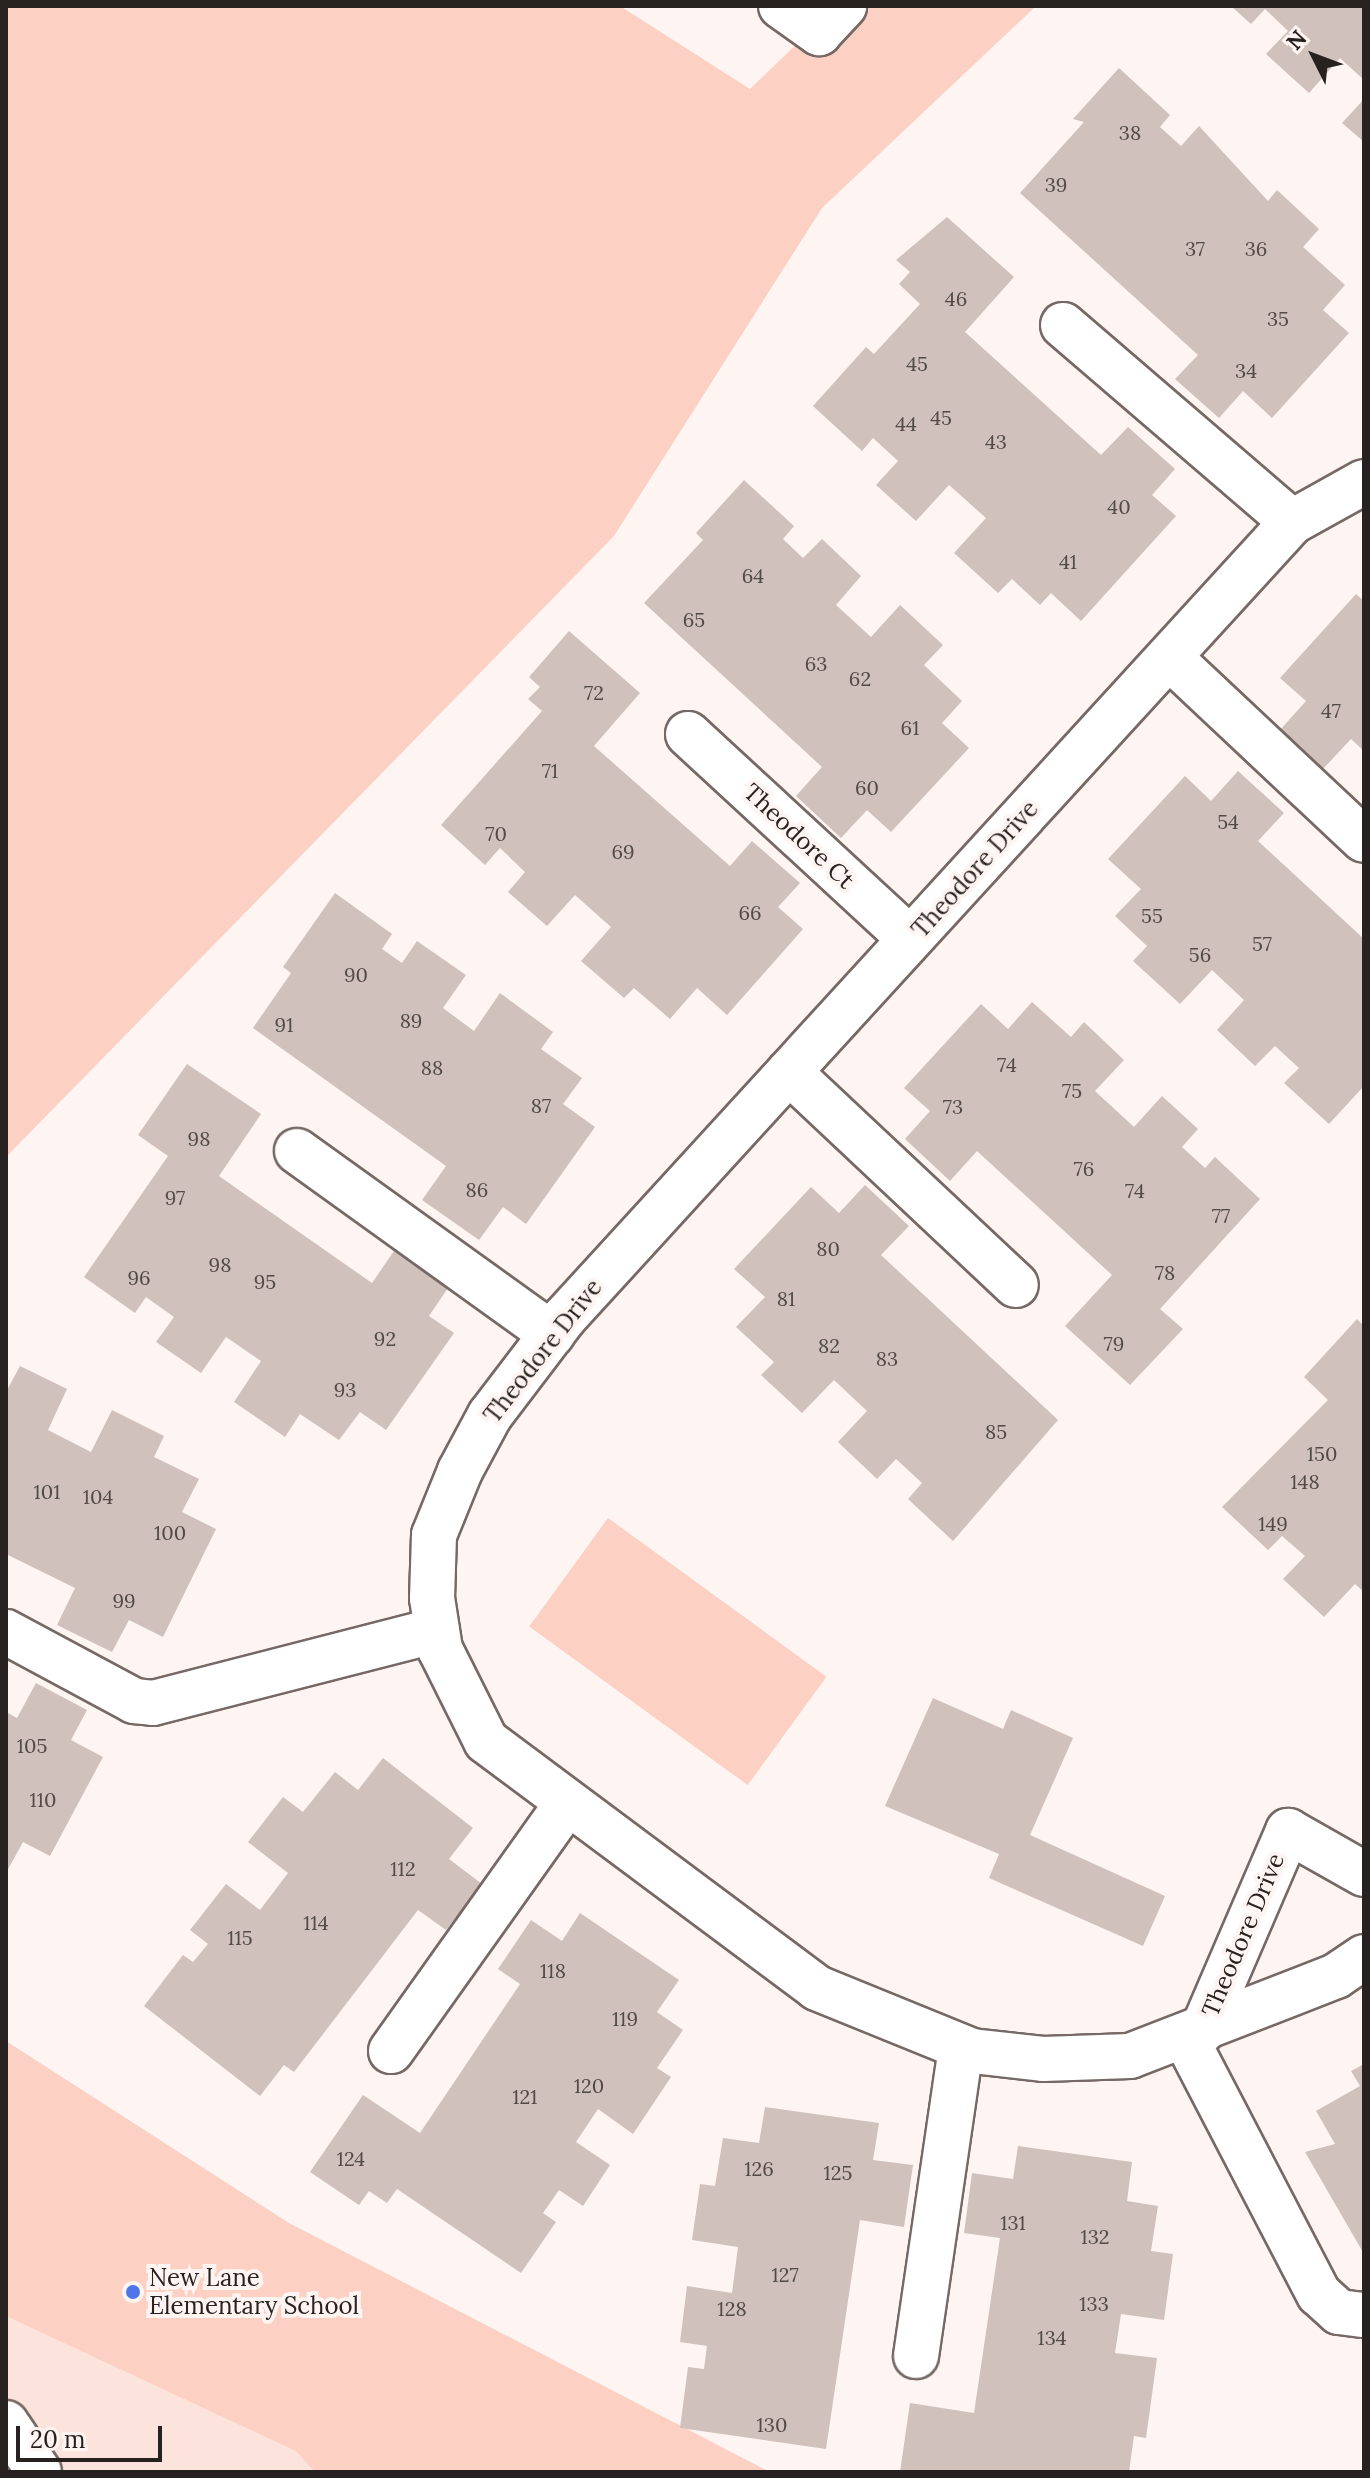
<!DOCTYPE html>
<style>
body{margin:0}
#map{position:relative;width:1370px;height:2478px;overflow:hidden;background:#fef4f1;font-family:Lora,serif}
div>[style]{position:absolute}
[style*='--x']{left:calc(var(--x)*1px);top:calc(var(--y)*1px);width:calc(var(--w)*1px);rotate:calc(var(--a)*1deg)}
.built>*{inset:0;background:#fce4dc}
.green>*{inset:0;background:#fcd1c4;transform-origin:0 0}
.building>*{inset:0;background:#d0c1bc}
.roads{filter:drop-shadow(2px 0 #766965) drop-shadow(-2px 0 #766965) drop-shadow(0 2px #766965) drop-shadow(0 -2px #766965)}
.minor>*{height:44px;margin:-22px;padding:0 22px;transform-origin:22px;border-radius:22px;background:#fff}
.dots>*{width:22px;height:22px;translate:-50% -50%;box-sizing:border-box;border:4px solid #fef4f1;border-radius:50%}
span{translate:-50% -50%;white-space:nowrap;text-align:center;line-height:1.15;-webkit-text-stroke:8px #fef4f1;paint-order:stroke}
.number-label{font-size:20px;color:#514a47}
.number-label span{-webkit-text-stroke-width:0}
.street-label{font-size:24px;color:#272220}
.poi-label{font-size:24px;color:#272220}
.left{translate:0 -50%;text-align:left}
.frame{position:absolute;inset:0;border:8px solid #272220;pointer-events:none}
.north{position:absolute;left:1274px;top:16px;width:80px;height:80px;-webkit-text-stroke:6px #fef4f1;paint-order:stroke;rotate:312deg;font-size:22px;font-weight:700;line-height:32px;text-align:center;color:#272220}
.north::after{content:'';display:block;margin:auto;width:28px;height:36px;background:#272220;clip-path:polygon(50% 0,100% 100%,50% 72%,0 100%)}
.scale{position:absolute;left:16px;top:2426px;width:146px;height:36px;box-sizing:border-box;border:4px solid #272220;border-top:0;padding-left:10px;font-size:24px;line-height:28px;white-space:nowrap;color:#272220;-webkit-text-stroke:6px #fef4f1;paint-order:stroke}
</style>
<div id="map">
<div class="built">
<div style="clip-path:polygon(6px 2112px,514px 2472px,6px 2472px)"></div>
</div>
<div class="green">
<div style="clip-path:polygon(6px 6px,620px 6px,750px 89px,836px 6px,1036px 6px,822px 208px,614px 536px,6px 1157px)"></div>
<div style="left:608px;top:1518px;width:270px;height:134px;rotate:36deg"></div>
<div style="clip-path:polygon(6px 2041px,289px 2223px,770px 2472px,315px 2472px,296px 2451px,6px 2316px)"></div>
</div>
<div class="building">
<div style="clip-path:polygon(1231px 6px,1364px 6px,1364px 80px,1340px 58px,1309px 93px,1266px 54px,1288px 31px,1265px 9px,1251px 24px)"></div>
<div style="clip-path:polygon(1119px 68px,1170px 115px,1160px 127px,1181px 146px,1199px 126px,1268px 201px,1277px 190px,1319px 229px,1303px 247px,1345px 285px,1323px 310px,1349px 333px,1272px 418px,1243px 391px,1219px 418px,1175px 379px,1198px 355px,1020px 193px,1084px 122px,1073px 119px)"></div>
<div style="clip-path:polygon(1364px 99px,1364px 142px,1342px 123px)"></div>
<div style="clip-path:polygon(947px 217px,1014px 277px,965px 332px,1101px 455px,1128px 427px,1175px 469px,1152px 495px,1176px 516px,1081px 621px,1051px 593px,1040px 605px,1012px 579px,998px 593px,954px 553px,986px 518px,949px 485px,916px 521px,876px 485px,898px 461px,873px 438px,862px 451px,813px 406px,866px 347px,874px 354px,920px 304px,899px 284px,910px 272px,896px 260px)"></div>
<div style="clip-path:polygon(744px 480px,794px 526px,783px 539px,803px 558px,822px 539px,861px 576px,836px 605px,871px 637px,900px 605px,943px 645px,924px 665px,962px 701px,942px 723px,969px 748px,891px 832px,867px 810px,841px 838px,796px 796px,822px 767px,644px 603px,703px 540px,696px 533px)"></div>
<div style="clip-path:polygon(1356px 594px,1364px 601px,1364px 751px,1351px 739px,1323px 769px,1280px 730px,1306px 701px,1280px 678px)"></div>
<div style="clip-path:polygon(569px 631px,640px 693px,594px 746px,730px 866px,752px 841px,800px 883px,778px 907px,803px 929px,727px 1015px,697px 988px,670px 1019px,634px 988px,624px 998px,581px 961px,611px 927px,575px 895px,547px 926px,508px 892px,525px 872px,500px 848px,485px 865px,441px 825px,542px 711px,528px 699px,540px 687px,529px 677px)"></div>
<div style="clip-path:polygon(1238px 771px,1284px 813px,1258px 841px,1364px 939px,1364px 1086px,1329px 1124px,1284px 1083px,1299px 1068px,1275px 1046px,1255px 1066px,1217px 1030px,1244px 1000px,1212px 970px,1180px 1004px,1133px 961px,1147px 946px,1115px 916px,1141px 889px,1108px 859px,1185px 776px,1211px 801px)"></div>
<div style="clip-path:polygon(335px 893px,392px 934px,382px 949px,402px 963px,417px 941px,466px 975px,443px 1008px,474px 1031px,500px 993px,553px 1032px,541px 1049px,582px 1078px,563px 1104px,595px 1127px,526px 1224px,503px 1207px,479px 1240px,422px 1200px,446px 1166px,253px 1028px,291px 973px,283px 967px)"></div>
<div style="clip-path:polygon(1032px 1002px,1071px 1037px,1084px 1022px,1124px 1060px,1095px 1091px,1134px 1127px,1162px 1096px,1198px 1129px,1182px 1147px,1205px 1168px,1215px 1157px,1260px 1199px,1160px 1309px,1183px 1329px,1130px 1385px,1065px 1326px,1112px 1275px,977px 1151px,950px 1181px,905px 1139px,930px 1111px,904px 1088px,981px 1004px,1008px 1029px)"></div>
<div style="clip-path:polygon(187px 1064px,261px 1114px,219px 1176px,372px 1283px,394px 1251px,448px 1288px,429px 1316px,454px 1333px,386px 1430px,360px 1412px,339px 1440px,300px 1414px,285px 1437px,234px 1402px,261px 1361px,226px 1337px,201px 1373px,156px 1342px,174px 1317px,146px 1297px,135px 1313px,84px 1277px,168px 1156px,138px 1135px)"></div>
<div style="clip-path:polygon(865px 1185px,909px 1226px,881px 1255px,1058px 1420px,953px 1541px,908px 1499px,922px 1483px,896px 1459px,877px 1479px,838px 1442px,867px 1411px,834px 1380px,802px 1413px,761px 1375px,774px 1362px,736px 1327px,765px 1297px,734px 1269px,811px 1187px,839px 1213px)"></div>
<div style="clip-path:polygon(1357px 1319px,1364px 1326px,1364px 1592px,1355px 1584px,1324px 1617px,1283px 1579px,1305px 1556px,1282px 1536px,1268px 1550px,1222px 1507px,1328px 1400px,1304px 1377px)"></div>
<div style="clip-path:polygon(20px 1366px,67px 1389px,48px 1430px,91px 1452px,112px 1410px,164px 1436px,154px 1457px,199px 1479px,182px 1512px,216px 1529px,163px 1637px,129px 1620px,112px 1652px,57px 1625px,75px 1588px,6px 1554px,6px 1392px)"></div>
<div style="clip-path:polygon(36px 1683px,87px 1710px,71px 1740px,103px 1757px,50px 1856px,23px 1842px,6px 1873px,6px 1712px,17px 1718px)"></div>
<div style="clip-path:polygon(933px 1698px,1003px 1729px,1011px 1710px,1073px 1738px,1030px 1835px,1165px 1896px,1143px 1946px,989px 1878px,999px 1854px,885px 1806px)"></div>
<div style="clip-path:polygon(383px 1758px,473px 1828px,449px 1859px,482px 1884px,446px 1930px,418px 1910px,294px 2072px,284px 2065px,260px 2096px,144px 2006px,183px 1955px,193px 1962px,208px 1944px,190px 1930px,226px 1884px,260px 1910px,288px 1873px,248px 1842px,283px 1797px,303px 1812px,335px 1772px,358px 1790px)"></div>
<div style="clip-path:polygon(580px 1913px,679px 1980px,657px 2012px,683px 2030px,657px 2068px,671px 2077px,633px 2134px,598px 2109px,576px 2142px,610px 2165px,583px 2206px,559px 2190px,543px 2213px,556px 2222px,521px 2273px,397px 2189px,387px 2203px,369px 2191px,359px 2205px,310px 2172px,363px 2095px,420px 2133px,520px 1984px,498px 1969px,531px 1920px,562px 1941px)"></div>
<div style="clip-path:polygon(1364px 2064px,1364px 2254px,1305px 2152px,1335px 2144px,1316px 2111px,1360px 2086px,1351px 2071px)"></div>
<div style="clip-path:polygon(765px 2107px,879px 2123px,873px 2160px,913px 2165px,904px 2227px,860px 2220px,826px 2449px,680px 2428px,688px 2367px,704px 2369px,707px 2346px,680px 2342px,687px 2286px,732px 2293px,738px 2247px,692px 2240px,700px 2184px,715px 2186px,723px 2138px,759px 2143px)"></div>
<div style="clip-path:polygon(1018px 2146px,1132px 2162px,1127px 2201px,1158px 2206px,1151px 2251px,1173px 2254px,1164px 2320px,1121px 2314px,1115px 2353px,1157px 2358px,1146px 2438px,1134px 2436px,1129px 2472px,900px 2472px,910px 2403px,974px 2413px,1000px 2238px,964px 2233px,972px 2173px,1013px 2179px)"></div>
</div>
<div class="roads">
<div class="minor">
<div style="--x:781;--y:6;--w:47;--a:35.4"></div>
<div style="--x:819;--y:33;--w:37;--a:-47"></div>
<div style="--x:1063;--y:325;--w:302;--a:40.7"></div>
<div style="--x:1364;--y:482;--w:82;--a:150.9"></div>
<div style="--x:1292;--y:522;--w:1079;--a:132.45"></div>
<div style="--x:564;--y:1318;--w:122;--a:127.3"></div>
<div style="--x:490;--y:1415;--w:64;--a:118.2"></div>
<div style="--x:460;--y:1471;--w:69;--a:112.1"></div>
<div style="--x:434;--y:1535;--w:63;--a:91.8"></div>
<div style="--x:432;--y:1598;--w:52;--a:81.1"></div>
<div style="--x:440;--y:1649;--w:103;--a:63.4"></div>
<div style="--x:486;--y:1741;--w:413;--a:36.7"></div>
<div style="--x:817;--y:1988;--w:167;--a:22.1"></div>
<div style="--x:972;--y:2051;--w:71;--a:6.4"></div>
<div style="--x:1043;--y:2059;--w:87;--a:-2"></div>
<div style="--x:1130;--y:2056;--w:221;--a:-21.2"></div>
<div style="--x:1336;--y:1976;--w:34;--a:-34"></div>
<div style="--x:1169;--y:657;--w:267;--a:43.2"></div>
<div style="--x:688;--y:734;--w:302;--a:42.7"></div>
<div style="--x:789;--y:1072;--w:311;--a:43.2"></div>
<div style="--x:297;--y:1151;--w:314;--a:35.7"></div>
<div style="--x:6;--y:1632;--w:145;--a:28.3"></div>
<div style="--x:134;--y:1701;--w:19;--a:6"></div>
<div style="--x:153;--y:1703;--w:293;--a:-14.4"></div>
<div style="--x:1202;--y:2031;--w:218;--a:-66.7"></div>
<div style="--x:1288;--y:1831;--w:87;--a:29.5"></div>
<div style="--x:1185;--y:2037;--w:290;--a:62.5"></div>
<div style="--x:1319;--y:2294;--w:27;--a:42"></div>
<div style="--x:1339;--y:2312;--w:25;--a:7"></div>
<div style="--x:391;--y:2051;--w:305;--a:-54.6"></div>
<div style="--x:916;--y:2356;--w:312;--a:-81.7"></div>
<div style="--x:6;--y:2423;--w:59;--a:56"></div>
</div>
</div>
<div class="dots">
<div style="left:133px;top:2292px;background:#4f76e9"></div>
</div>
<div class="number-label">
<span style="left:1130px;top:132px">38</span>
<span style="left:1056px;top:184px">39</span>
<span style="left:1195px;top:248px">37</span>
<span style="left:1256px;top:248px">36</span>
<span style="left:956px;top:298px">46</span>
<span style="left:1278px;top:318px">35</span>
<span style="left:917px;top:363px">45</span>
<span style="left:1246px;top:370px">34</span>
<span style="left:941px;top:417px">45</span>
<span style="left:906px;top:423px">44</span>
<span style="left:996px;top:441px">43</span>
<span style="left:1119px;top:506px">40</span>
<span style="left:1068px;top:561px">41</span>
<span style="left:753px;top:575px">64</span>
<span style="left:694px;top:619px">65</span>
<span style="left:816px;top:663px">63</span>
<span style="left:860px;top:678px">62</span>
<span style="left:594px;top:692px">72</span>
<span style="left:1331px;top:710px">47</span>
<span style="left:910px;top:727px">61</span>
<span style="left:550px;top:770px">71</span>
<span style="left:867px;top:787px">60</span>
<span style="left:1228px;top:821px">54</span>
<span style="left:496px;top:833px">70</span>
<span style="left:623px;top:851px">69</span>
<span style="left:750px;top:912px">66</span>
<span style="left:1152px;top:915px">55</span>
<span style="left:1262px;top:943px">57</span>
<span style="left:1200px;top:954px">56</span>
<span style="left:356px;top:974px">90</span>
<span style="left:411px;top:1020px">89</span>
<span style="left:284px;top:1024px">91</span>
<span style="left:1007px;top:1064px">74</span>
<span style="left:432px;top:1067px">88</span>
<span style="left:1072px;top:1090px">75</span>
<span style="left:541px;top:1105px">87</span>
<span style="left:953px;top:1106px">73</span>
<span style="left:199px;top:1138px">98</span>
<span style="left:1084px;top:1168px">76</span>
<span style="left:477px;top:1189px">86</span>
<span style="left:1135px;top:1190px">74</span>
<span style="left:175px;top:1197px">97</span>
<span style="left:1221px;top:1215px">77</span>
<span style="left:828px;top:1248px">80</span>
<span style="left:220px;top:1264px">98</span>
<span style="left:1165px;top:1272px">78</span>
<span style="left:139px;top:1277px">96</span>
<span style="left:265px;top:1281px">95</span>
<span style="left:786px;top:1298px">81</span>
<span style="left:385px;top:1338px">92</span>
<span style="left:1114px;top:1343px">79</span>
<span style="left:829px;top:1345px">82</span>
<span style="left:887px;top:1358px">83</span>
<span style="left:345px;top:1389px">93</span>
<span style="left:996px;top:1431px">85</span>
<span style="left:1322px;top:1453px">150</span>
<span style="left:1305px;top:1481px">148</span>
<span style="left:47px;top:1491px">101</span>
<span style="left:98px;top:1496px">104</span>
<span style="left:1273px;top:1523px">149</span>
<span style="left:170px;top:1532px">100</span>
<span style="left:124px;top:1600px">99</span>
<span style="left:32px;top:1745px">105</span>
<span style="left:43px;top:1799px">110</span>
<span style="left:403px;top:1868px">112</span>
<span style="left:316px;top:1922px">114</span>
<span style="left:240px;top:1937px">115</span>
<span style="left:553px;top:1970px">118</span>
<span style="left:625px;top:2018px">119</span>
<span style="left:589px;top:2085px">120</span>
<span style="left:525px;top:2096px">121</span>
<span style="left:351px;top:2158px">124</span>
<span style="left:759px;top:2168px">126</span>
<span style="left:838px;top:2172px">125</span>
<span style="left:1013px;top:2222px">131</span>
<span style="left:1095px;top:2236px">132</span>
<span style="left:785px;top:2274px">127</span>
<span style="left:1094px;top:2303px">133</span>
<span style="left:732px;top:2308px">128</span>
<span style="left:1052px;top:2337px">134</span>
<span style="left:772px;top:2424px">130</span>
</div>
<div class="street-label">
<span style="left:799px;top:836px;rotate:43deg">Theodore Ct</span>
<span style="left:975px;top:869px;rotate:-48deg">Theodore Drive</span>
<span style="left:543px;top:1351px;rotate:-52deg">Theodore Drive</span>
<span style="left:1243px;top:1935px;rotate:-67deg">Theodore Drive</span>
</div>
<div class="poi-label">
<span class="left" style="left:149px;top:2292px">New Lane<br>Elementary School</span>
</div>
<div class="frame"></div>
<div class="north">N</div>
<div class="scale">20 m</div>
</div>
